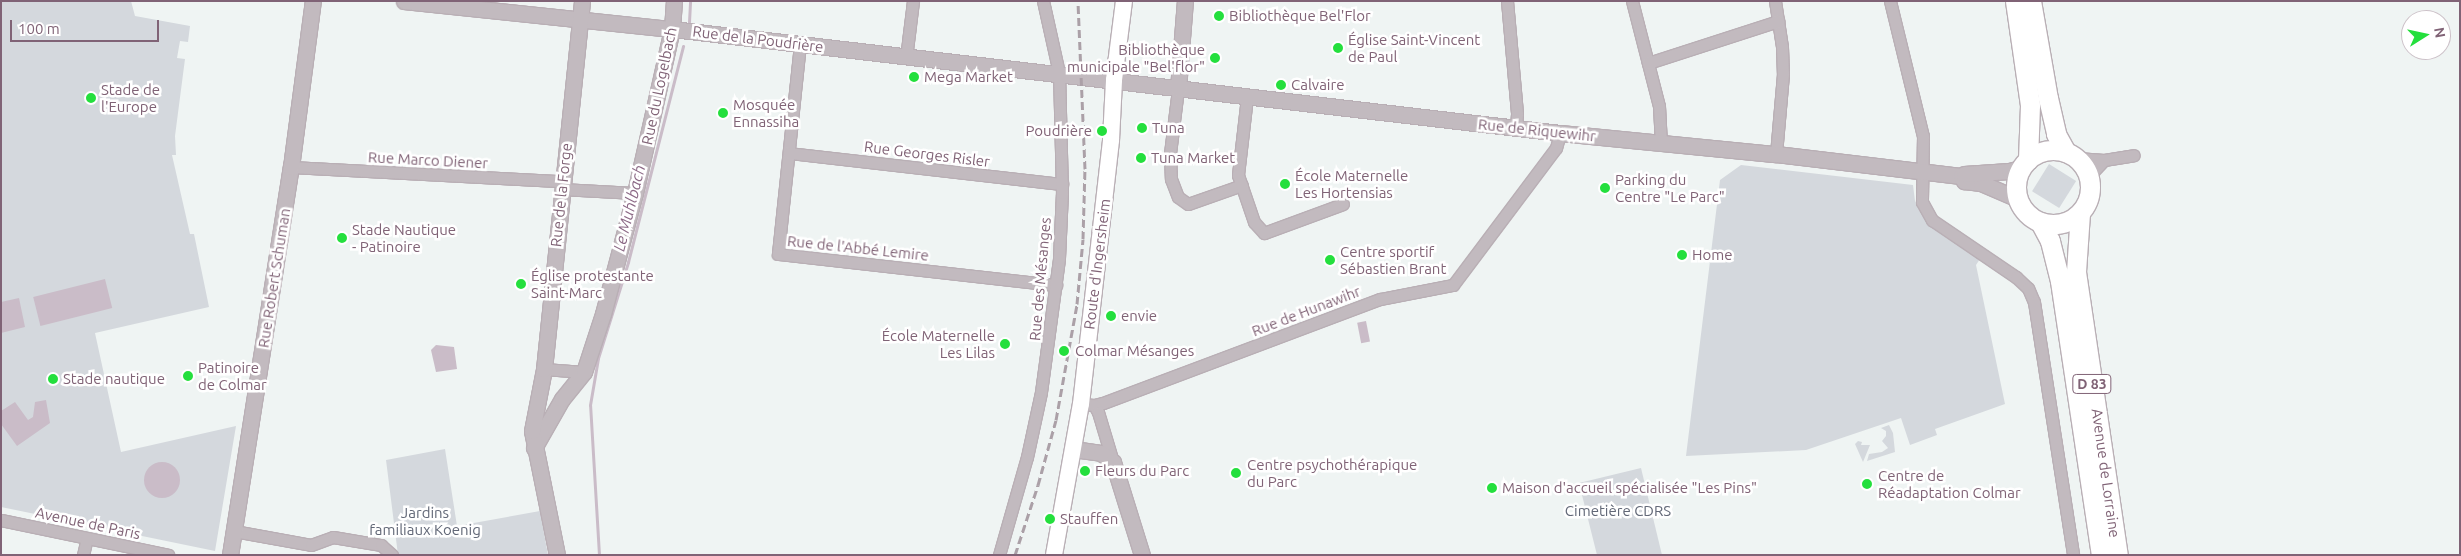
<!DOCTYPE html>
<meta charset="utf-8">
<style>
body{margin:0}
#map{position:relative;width:2461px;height:556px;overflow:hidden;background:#eff4f3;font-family:Ubuntu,sans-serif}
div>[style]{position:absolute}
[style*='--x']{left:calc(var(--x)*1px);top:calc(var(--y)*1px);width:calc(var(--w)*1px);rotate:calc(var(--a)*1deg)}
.green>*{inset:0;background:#d4d8dd;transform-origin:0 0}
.water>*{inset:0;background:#cabcc8;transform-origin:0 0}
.round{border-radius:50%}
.stream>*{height:3px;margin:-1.5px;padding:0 1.5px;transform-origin:1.5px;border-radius:1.5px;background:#cabcc8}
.roads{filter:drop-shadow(1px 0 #b9afb5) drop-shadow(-1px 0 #b9afb5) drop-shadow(0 1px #b9afb5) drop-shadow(0 -1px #b9afb5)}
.minor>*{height:11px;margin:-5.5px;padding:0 5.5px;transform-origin:5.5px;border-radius:5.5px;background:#c2babf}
.tertiary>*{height:15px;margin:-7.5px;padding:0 7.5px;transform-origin:7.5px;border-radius:7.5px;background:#c2babf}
.secondary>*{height:16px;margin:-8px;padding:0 8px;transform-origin:8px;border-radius:8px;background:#fff}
.primary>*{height:19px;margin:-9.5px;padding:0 9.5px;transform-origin:9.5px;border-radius:9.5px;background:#fff}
.primary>.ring{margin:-9.5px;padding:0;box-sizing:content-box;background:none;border:19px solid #fff;border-radius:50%}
.rail>*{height:3px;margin-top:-1.5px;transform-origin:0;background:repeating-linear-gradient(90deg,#aba0a7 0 8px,transparent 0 12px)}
.dots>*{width:14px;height:14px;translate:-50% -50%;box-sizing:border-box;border:2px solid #fff;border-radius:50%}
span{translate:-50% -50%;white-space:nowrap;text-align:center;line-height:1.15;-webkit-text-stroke:5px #fff;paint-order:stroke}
.shield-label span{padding:1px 4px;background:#fff;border:1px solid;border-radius:4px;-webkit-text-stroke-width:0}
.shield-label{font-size:14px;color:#806376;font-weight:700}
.poi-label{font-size:15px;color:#806376}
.left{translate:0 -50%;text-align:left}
.right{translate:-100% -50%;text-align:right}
.street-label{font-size:15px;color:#806376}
.park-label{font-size:15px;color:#626877}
.water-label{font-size:16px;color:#8b6885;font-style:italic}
.frame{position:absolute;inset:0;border:2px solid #806376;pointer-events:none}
.north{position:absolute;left:2401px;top:10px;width:50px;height:50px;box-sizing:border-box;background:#fff;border:1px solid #ccc1c8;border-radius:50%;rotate:80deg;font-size:14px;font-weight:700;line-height:20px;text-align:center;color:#806376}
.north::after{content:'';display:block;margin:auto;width:18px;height:22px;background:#24df3d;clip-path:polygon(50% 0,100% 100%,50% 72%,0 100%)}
.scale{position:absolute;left:10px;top:20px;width:149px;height:22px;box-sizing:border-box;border:2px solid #806376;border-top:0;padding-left:6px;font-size:15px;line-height:18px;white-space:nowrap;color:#806376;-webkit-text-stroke:4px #fff;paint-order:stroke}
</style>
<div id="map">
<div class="green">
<div style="clip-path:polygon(1px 1px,131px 1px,135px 16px,190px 26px,188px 42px,180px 41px,177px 58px,185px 59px,175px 136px,176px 155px,172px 155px,190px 234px,194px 234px,209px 307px,95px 333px,121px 452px,236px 426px,215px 551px,1px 507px)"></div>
<div style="left:2049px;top:164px;width:32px;height:32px;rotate:32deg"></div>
<div style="clip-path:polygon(1741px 165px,1913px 185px,1915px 201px,1928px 224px,1980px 259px,1976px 265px,2005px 404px,1935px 429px,1937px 435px,1910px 445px,1901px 418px,1806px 450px,1686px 456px,1720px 180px)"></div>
<div style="clip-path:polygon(1889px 425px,1893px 433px,1895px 452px,1867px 461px,1869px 454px,1882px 452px,1888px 448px,1882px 441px,1886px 436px,1886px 431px,1881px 428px)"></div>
<div style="clip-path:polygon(1858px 441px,1862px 442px,1861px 445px,1870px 445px,1863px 462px,1855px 444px)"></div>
<div style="clip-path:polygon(445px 449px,457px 526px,540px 511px,548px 555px,398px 555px,386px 460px)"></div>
<div style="clip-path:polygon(1641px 468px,1662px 555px,1597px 555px,1579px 483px)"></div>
</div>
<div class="water">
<div style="left:105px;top:279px;width:30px;height:74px;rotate:76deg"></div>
<div style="clip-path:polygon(19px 298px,25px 327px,1px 333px,1px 302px)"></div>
<div style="left:1366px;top:321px;width:21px;height:9px;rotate:79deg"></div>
<div style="clip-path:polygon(436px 345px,454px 347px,457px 369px,436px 372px,431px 350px)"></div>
<div style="clip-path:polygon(46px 400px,50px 423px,17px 446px,1px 424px,1px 411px,15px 402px,28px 420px,33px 417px,35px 402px)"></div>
<div class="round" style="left:144px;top:462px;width:36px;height:36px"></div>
</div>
<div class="stream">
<div style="--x:689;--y:22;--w:21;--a:-87"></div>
<div style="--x:599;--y:555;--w:150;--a:-93.4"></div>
<div style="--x:590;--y:405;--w:48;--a:-80.3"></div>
<div style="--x:598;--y:358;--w:101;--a:-72.6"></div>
<div style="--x:628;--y:262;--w:223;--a:-75.7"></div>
</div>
<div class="roads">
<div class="minor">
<div style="--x:1507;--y:1;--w:113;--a:84.9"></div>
<div style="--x:1517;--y:114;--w:14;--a:94"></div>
<div style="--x:1632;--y:1;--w:108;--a:75.6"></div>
<div style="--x:1659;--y:106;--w:37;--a:87"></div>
<div style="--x:1775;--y:1;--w:47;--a:81.3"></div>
<div style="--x:1782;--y:47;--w:27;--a:88"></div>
<div style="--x:1783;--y:74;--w:80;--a:95"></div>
<div style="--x:1890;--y:1;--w:139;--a:76.3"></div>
<div style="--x:1923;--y:136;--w:66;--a:90.9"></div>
<div style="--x:1922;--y:202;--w:21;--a:61"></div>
<div style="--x:1932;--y:220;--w:102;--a:34.2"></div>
<div style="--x:2016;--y:277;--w:16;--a:43"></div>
<div style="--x:2028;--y:288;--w:15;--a:67"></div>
<div style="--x:2034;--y:302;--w:256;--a:81.2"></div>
<div style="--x:800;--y:44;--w:211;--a:96"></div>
<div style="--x:778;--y:254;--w:280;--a:6.4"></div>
<div style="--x:906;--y:58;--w:57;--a:-83"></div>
<div style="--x:1648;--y:63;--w:137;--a:-17.9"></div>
<div style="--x:1178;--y:89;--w:64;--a:97.1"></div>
<div style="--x:1170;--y:153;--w:26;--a:88"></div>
<div style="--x:1171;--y:179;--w:19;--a:69"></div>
<div style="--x:1178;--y:197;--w:12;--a:35"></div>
<div style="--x:1188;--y:204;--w:57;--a:-19.4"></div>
<div style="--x:1247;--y:97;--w:79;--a:96.6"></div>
<div style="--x:1238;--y:175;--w:50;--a:71.2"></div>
<div style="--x:1254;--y:222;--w:15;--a:48"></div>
<div style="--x:1264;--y:233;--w:84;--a:-20.2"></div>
<div style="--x:789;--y:153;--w:275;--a:6.5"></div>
<div style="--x:2077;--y:158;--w:27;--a:4"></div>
<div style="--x:2104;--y:160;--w:30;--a:-9"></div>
<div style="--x:291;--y:167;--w:271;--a:3"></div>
<div style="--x:2089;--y:176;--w:22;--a:-47"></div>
<div style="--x:561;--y:189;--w:74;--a:3.1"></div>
<div style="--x:544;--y:369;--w:40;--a:4.3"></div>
<div style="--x:1081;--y:404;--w:13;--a:4"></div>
<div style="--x:1094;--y:405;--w:9;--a:-13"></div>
<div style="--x:1103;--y:403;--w:296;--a:-20.6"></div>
<div style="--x:1380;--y:299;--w:74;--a:-10.9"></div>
<div style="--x:1453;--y:285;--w:171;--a:-53.1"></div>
<div style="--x:1556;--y:148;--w:16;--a:-75"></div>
<div style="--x:1094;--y:405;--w:8;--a:60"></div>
<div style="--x:1098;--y:412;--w:52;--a:73.3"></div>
<div style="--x:1;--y:520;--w:171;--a:11.8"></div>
<div style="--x:234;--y:531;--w:78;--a:10.3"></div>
<div style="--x:311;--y:545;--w:23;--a:-20"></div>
<div style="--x:333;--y:537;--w:49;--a:9.5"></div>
<div style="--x:381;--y:545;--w:15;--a:42"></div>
<div style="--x:83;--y:555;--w:17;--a:-77"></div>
<div style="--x:999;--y:555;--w:102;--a:-74.1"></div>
<div style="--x:1027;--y:457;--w:66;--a:-77.8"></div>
<div style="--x:1041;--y:392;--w:135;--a:-82.3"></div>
<div style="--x:1059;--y:258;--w:65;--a:-87.4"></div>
<div style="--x:1062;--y:193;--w:120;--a:-91.4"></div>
<div style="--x:1059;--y:73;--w:74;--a:-102.5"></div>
</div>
<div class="tertiary">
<div style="--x:404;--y:1;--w:269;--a:6"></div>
<div style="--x:672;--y:29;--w:894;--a:6.68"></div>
<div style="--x:1560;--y:133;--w:217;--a:5.6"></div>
<div style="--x:1776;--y:154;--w:186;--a:6.8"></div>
<div style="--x:1961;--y:176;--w:6;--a:59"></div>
<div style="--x:1964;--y:181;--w:17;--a:7"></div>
<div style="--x:1981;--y:183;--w:40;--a:23.4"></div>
<div style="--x:1178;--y:89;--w:88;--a:-85.5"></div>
<div style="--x:1964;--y:174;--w:45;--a:-3.8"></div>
<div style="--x:2009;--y:171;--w:12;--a:-14"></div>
<div style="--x:534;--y:448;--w:56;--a:-60.3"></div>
<div style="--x:562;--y:399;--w:35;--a:-51"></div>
<div style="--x:584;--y:372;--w:61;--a:-71.9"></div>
<div style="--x:603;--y:314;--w:125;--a:-75.2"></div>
<div style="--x:635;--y:193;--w:168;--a:-77.3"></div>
<div style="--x:672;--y:29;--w:28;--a:-86"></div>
<div style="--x:1073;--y:449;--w:28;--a:8"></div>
<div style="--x:1101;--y:453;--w:15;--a:37"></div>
<div style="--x:1113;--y:462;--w:97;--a:72.7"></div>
<div style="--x:230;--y:555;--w:393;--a:-81.1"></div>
<div style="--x:291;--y:167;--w:167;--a:-82.5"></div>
<div style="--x:557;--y:555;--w:126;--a:-101.4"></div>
<div style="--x:532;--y:431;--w:63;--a:-79"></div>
<div style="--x:544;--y:369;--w:370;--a:-84.1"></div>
</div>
<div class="secondary">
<div style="--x:1054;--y:555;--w:153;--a:-79.9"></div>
<div style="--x:1081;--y:404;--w:266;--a:-83.5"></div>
<div style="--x:1111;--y:140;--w:60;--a:-87.1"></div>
<div style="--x:1114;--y:80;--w:80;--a:-82.8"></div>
</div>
<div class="primary">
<div style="--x:2015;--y:1;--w:105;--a:81.8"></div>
<div style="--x:2030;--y:105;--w:55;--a:92.1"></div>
<div style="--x:2031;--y:1;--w:98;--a:80.1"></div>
<div style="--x:2048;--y:98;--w:37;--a:77"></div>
<div style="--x:2056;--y:134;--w:21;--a:61"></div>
<div class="ring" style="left:2016px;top:150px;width:55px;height:55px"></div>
<div style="--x:2080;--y:213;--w:59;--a:93.9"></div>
<div style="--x:2076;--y:272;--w:286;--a:81.6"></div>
<div style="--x:2040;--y:222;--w:21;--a:62"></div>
<div style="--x:2050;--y:241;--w:41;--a:76"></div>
<div style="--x:2060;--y:281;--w:277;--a:81.5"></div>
</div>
</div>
<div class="rail">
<div style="--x:1015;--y:555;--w:74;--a:-71.8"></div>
<div style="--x:1038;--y:485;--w:67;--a:-74.5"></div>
<div style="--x:1056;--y:420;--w:118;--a:-79.7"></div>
<div style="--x:1077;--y:304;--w:65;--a:-84.7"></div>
<div style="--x:1083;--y:239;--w:70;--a:-88.4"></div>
<div style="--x:1085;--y:169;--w:168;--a:-92.4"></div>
</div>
<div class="dots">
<div style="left:1219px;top:16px;background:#24df3d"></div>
<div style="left:1338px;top:48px;background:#24df3d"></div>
<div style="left:1215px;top:58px;background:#24df3d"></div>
<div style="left:914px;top:77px;background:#24df3d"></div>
<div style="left:1281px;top:85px;background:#24df3d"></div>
<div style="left:91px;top:98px;background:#24df3d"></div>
<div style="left:723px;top:113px;background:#24df3d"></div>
<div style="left:1142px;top:128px;background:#24df3d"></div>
<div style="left:1102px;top:131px;background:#24df3d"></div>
<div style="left:1141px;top:158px;background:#24df3d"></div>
<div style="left:1285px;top:184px;background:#24df3d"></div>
<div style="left:1605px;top:188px;background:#24df3d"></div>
<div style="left:342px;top:238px;background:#24df3d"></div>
<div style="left:1682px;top:255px;background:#24df3d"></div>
<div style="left:1330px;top:260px;background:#24df3d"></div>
<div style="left:521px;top:284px;background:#24df3d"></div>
<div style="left:1111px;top:316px;background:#24df3d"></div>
<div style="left:1005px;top:344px;background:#24df3d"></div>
<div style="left:1064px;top:351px;background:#24df3d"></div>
<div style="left:188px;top:376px;background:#24df3d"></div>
<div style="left:53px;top:379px;background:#24df3d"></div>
<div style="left:1085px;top:471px;background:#24df3d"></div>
<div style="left:1236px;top:473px;background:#24df3d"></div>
<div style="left:1867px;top:484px;background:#24df3d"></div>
<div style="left:1492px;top:488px;background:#24df3d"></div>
<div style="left:1050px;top:519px;background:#24df3d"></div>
</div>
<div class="shield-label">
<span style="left:2092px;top:384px">D 83</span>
</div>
<div class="poi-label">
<span class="left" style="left:1229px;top:16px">Bibliothèque Bel'Flor</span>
<span class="left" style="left:1348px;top:48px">Église Saint-Vincent<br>de Paul</span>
<span class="right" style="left:1205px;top:58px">Bibliothèque<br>municipale "Bel'flor"</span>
<span class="left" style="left:924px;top:77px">Mega Market</span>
<span class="left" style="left:1291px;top:85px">Calvaire</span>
<span class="left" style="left:101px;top:98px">Stade de<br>l'Europe</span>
<span class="left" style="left:733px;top:113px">Mosquée<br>Ennassiha</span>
<span class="left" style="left:1152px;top:128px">Tuna</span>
<span class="right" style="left:1092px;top:131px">Poudrière</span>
<span class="left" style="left:1151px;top:158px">Tuna Market</span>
<span class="left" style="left:1295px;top:184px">École Maternelle<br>Les Hortensias</span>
<span class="left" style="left:1615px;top:188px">Parking du<br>Centre "Le Parc"</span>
<span class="left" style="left:352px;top:238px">Stade Nautique<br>- Patinoire</span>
<span class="left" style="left:1340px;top:260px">Centre sportif<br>Sébastien Brant</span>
<span class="left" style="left:1692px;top:255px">Home</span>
<span class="left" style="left:531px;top:284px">Église protestante<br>Saint-Marc</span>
<span class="left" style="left:1121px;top:316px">envie</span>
<span class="right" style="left:995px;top:344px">École Maternelle<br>Les Lilas</span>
<span class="left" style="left:1075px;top:351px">Colmar Mésanges</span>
<span class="left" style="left:198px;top:376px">Patinoire<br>de Colmar</span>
<span class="left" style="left:63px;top:379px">Stade nautique</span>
<span class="left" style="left:1247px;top:473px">Centre psychothérapique<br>du Parc</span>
<span class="left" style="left:1095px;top:471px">Fleurs du Parc</span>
<span class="left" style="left:1878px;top:484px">Centre de<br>Réadaptation Colmar</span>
<span class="left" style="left:1502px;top:488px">Maison d'accueil spécialisée "Les Pins"</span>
<span class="left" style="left:1060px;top:519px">Stauffen</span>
</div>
<div class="street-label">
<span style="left:758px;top:39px;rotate:7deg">Rue de la Poudrière</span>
<span style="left:659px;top:86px;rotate:-78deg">Rue du Logelbach</span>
<span style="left:1537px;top:130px;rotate:6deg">Rue de Riquewihr</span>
<span style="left:927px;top:154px;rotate:7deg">Rue Georges Risler</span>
<span style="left:428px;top:160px;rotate:3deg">Rue Marco Diener</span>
<span style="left:561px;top:195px;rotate:-84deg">Rue de la Forge</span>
<span style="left:858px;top:248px;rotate:6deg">Rue de l'Abbé Lemire</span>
<span style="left:1097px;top:264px;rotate:-83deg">Route d'Ingersheim</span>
<span style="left:274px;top:278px;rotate:-81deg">Rue Robert Schuman</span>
<span style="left:1040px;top:279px;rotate:-85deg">Rue des Mésanges</span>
<span style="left:1306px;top:311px;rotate:-21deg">Rue de Hunawihr</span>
<span style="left:2106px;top:473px;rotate:82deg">Avenue de Lorraine</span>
<span style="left:88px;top:523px;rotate:12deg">Avenue de Paris</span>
</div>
<div class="park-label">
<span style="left:1618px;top:511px">Cimetière CDRS</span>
<span style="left:425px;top:521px">Jardins<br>familiaux Koenig</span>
</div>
<div class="water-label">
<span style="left:629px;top:208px;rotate:-76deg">Le Muhlbach</span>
</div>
<div class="frame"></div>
<div class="north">N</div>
<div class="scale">100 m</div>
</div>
